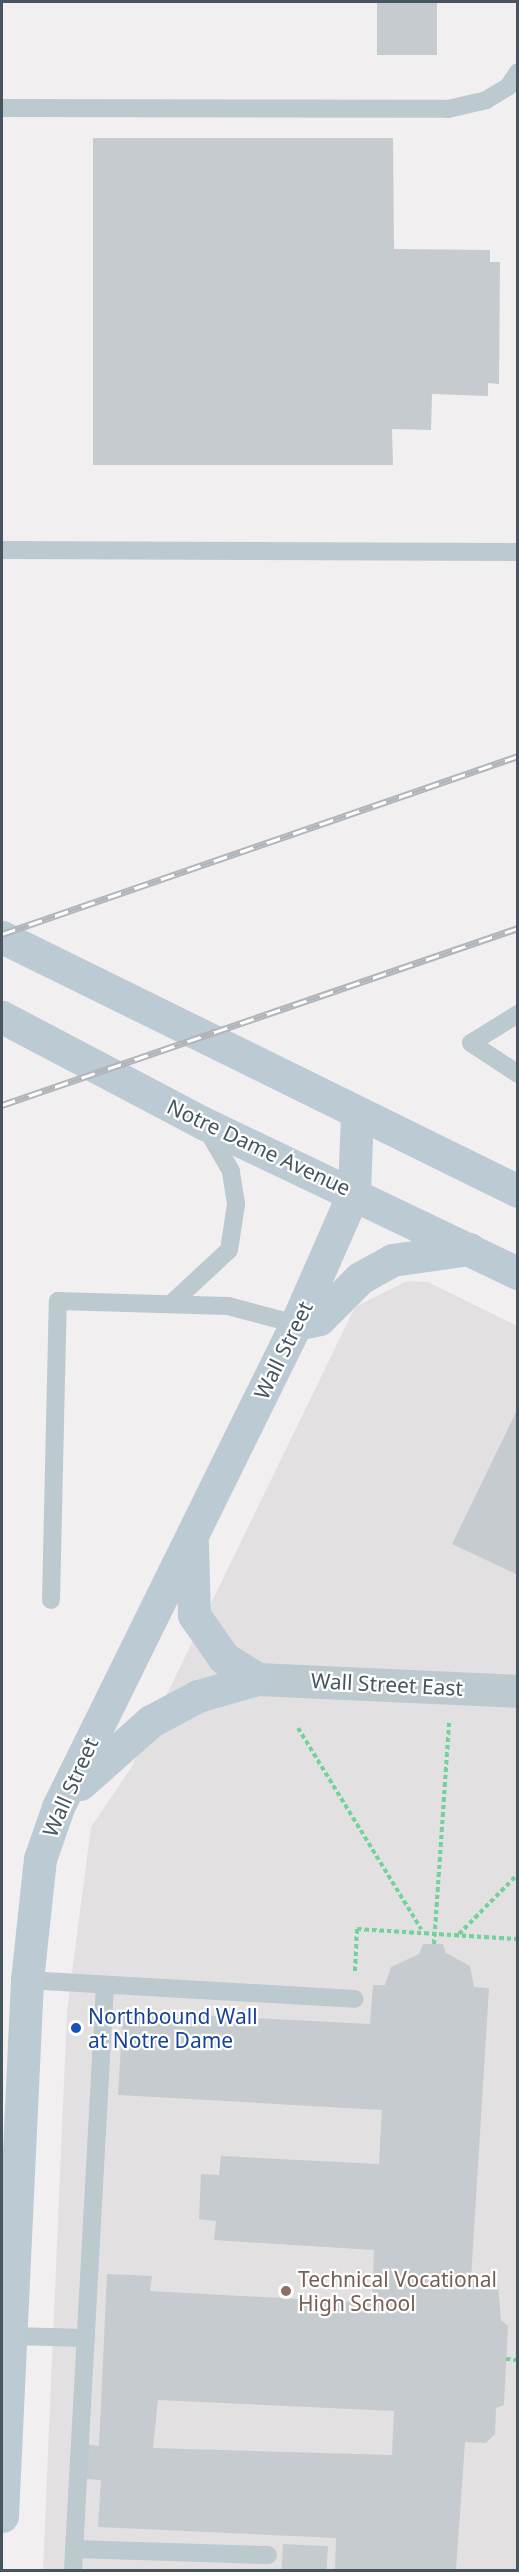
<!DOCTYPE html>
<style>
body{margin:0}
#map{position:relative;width:519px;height:2572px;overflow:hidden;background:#f2eff0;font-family:"Noto Sans",sans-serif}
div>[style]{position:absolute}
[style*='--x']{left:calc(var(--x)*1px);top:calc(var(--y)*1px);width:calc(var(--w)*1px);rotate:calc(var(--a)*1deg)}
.education>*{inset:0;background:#e3e0e2}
.building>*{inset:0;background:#c6cbcf;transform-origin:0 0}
.path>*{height:4px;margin-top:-2px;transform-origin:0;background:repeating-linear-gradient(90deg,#72d29a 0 4.5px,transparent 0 7.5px)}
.lane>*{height:18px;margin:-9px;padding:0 9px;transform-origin:9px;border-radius:9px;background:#bcc9cf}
.street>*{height:33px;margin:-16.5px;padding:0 16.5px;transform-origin:16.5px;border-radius:16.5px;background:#bcc9cf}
.secondary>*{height:33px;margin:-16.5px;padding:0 16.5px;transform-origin:16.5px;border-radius:16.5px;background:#bccad4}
.rail>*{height:7px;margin-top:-3.5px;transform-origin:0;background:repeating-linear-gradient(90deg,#fff 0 14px,#b1b5ba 0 28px);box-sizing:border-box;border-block:2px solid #b1b5ba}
.dots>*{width:16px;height:16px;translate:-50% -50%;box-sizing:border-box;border:3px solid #fff;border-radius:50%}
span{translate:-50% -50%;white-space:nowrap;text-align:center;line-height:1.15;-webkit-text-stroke:4.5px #fff;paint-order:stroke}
.street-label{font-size:21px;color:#46555e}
.transit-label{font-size:21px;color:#164399}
.left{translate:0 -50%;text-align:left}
.education-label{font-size:21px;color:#785e54}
.frame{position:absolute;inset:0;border:3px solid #46555e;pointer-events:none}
</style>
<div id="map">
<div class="education">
<div style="clip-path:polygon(407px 1281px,428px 1282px,517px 1326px,517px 2570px,43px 2570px,67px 2011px,91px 1827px,131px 1768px,355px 1307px)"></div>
</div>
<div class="building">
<div style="left:377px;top:2px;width:60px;height:53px"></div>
<div style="clip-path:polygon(93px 138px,393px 138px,394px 249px,490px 250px,490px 262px,500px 262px,499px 384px,488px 383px,488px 396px,432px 394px,431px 430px,392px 429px,393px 465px,93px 465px)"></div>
<div style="clip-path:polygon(518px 1408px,518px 1575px,452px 1544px)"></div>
<div style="clip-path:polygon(evenodd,423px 1944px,443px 1944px,446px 1953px,470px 1966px,474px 1987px,489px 1988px,471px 2279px,498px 2282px,501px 2320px,508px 2326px,504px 2405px,496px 2408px,495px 2434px,486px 2443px,465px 2442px,456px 2570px,335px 2570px,336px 2538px,98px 2527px,101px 2480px,84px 2479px,86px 2444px,99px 2446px,107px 2274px,152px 2276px,150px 2291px,372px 2303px,374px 2250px,214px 2240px,216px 2221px,199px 2219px,201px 2174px,219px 2175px,221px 2156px,379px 2164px,380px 2144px,382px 2110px,118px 2095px,123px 2011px,370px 2024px,373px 1985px,385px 1985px,391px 1967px,419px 1954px,423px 1944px,158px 2400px,394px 2411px,392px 2455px,153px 2448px,158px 2400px)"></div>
<div style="left:283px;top:2544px;width:45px;height:26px;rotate:3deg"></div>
</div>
<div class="path">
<div style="--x:298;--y:1728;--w:236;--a:58.5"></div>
<div style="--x:459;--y:1934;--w:84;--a:-45.5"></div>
<div style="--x:434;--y:1944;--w:222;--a:-86.1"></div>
<div style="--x:355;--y:1971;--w:42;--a:-87.3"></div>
<div style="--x:357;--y:1929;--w:161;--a:3.6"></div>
<div style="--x:506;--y:2359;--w:12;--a:5"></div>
</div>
<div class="lane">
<div style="--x:2;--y:108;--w:446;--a:0.1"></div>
<div style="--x:448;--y:109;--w:39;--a:-13"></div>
<div style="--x:486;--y:100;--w:26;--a:-31"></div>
<div style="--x:508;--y:87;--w:18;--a:-56"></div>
<div style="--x:2;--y:550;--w:516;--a:0.22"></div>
<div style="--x:518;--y:1014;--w:55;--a:148.3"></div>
<div style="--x:471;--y:1043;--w:56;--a:33.4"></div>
<div style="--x:173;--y:1302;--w:76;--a:-42.9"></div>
<div style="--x:229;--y:1250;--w:47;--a:-81.3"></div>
<div style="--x:236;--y:1204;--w:33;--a:-99"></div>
<div style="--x:231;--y:1171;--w:50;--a:-120.2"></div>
<div style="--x:51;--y:1600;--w:299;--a:-88.7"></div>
<div style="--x:58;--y:1301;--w:170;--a:1.7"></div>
<div style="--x:228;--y:1306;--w:70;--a:14.8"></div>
<div style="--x:27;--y:1980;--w:328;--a:3.3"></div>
<div style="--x:11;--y:2336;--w:75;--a:1.5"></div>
<div style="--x:74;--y:2549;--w:194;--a:1.8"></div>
<div style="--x:73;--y:2570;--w:586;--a:-86.87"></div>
</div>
<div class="street">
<div style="--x:257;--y:1679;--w:261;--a:2.6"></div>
</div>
<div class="secondary">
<div style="--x:2;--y:937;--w:575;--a:26.21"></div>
<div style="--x:2;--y:1017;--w:227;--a:27.8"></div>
<div style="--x:203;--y:1123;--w:349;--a:25.5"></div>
<div style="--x:296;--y:1324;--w:24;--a:-12"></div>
<div style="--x:319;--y:1319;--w:58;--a:-45"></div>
<div style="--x:360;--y:1278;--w:37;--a:-29"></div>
<div style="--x:392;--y:1260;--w:78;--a:-8.1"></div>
<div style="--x:192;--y:1544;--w:71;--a:88.4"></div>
<div style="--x:194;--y:1615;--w:52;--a:55.1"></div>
<div style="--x:224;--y:1658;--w:39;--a:32"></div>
<div style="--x:80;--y:1784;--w:95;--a:-41.6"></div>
<div style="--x:151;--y:1721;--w:53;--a:-28"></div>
<div style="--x:198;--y:1696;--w:61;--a:-16.1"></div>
<div style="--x:2;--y:2516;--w:537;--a:-87.33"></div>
<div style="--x:27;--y:1980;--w:122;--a:-83.9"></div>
<div style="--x:40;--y:1859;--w:55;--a:-70.9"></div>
<div style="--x:58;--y:1807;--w:538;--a:-63.77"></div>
<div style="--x:296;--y:1324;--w:144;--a:-66.3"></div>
<div style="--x:354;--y:1192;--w:77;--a:-87.8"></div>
</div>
<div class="rail">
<div style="--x:2;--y:934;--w:546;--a:-19.03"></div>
<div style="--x:2;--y:1105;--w:546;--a:-18.93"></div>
</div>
<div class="dots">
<div style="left:76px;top:2028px;background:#1a4fb4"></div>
<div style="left:286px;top:2291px;background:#8d6e63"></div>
</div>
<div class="street-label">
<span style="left:259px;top:1147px;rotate:25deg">Notre Dame Avenue</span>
<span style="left:283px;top:1350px;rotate:-64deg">Wall Street</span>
<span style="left:387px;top:1684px;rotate:3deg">Wall Street East</span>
<span style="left:70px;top:1787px;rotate:-66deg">Wall Street</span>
</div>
<div class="transit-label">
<span class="left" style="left:88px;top:2028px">Northbound Wall<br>at Notre Dame</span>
</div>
<div class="education-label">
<span class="left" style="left:298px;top:2291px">Technical Vocational<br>High School</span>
</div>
<div class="frame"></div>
</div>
